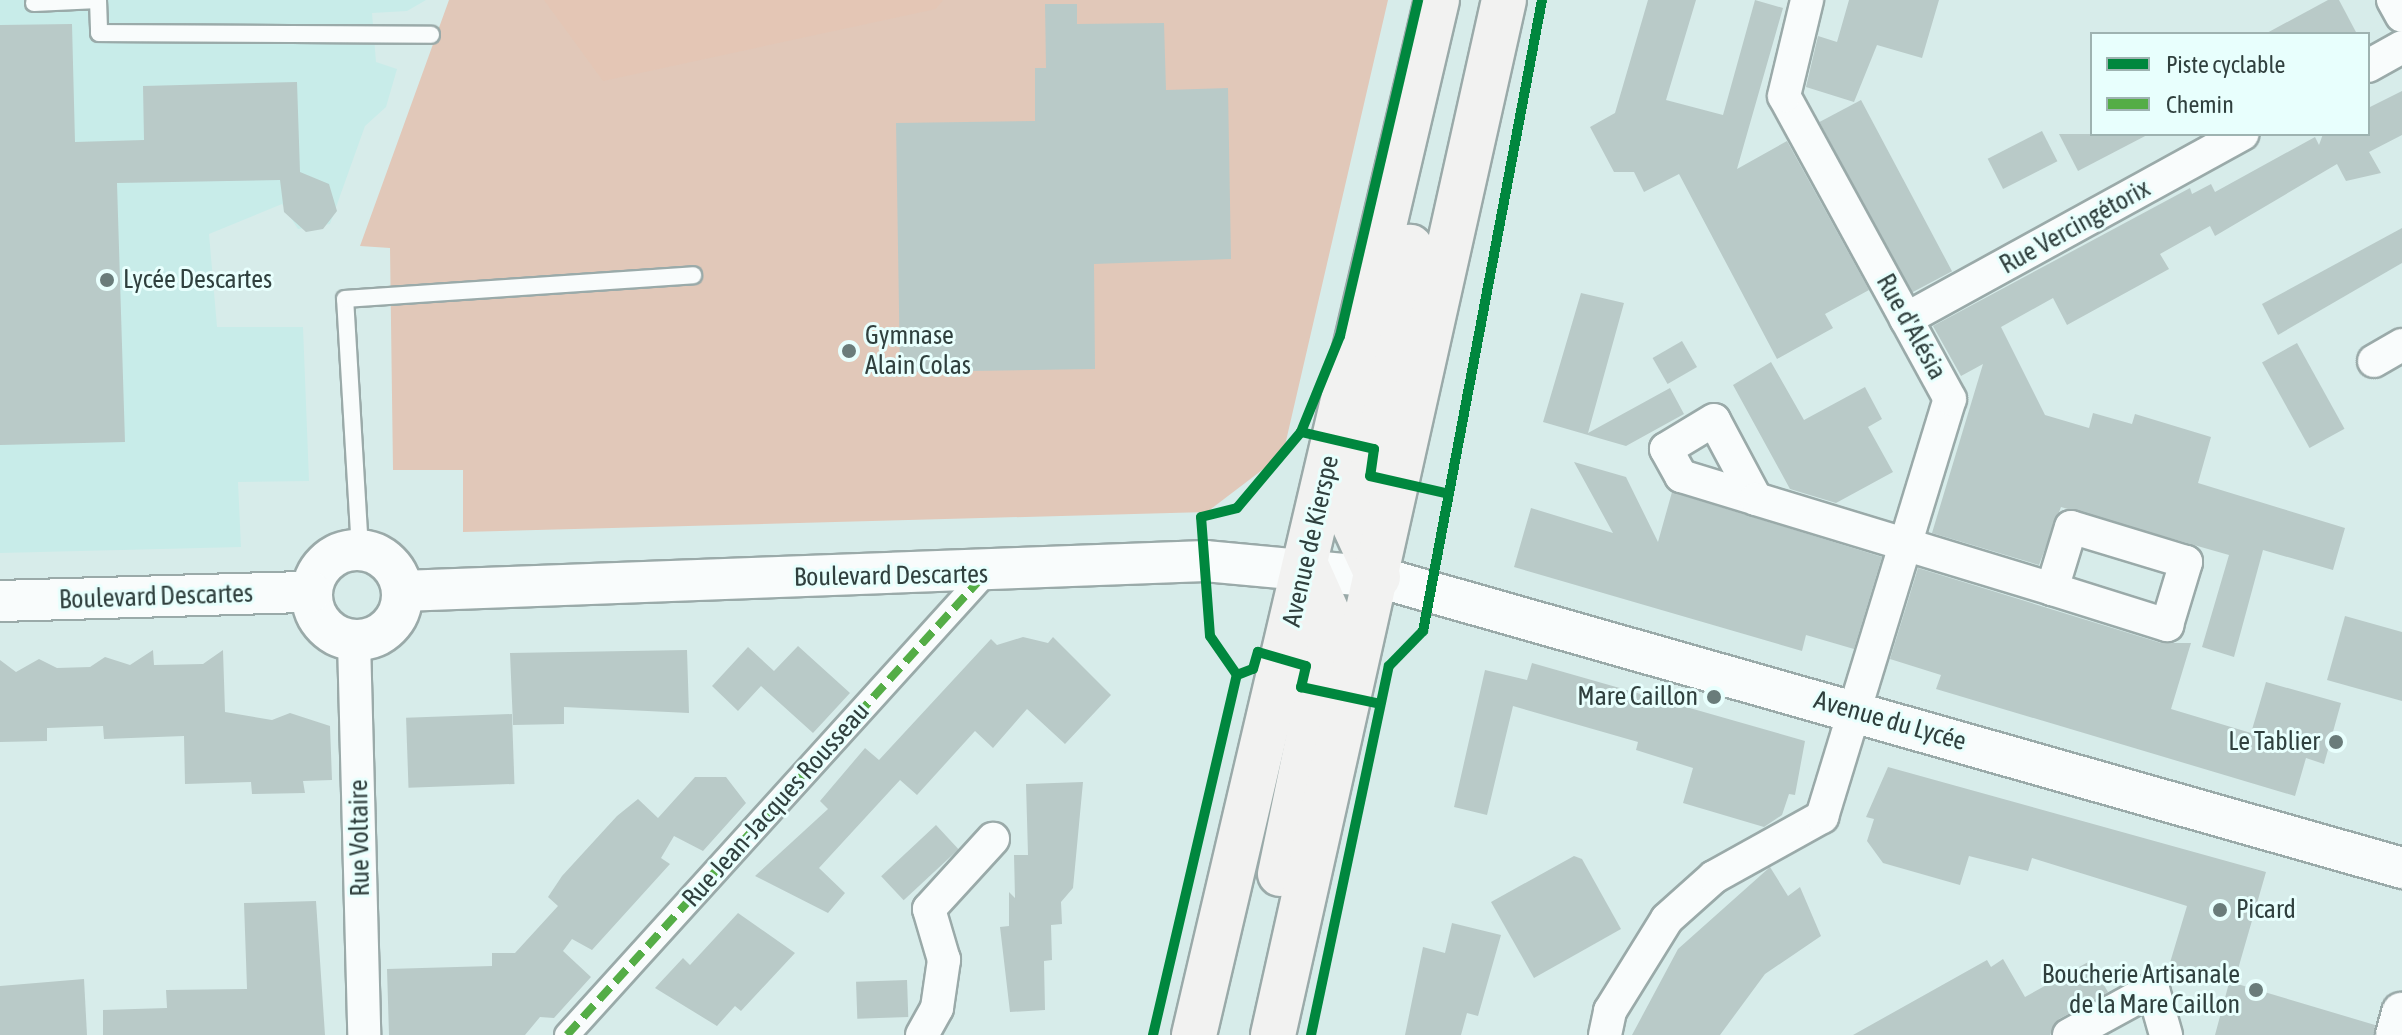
<!DOCTYPE html>
<meta charset="utf-8">
<style>
body{margin:0}
#map{position:relative;width:2402px;height:1035px;overflow:hidden;background:#d7ecea;font-family:"Asap Condensed",sans-serif}
div>[style]{position:absolute}
[style*='--x']{left:calc(var(--x)*1px);top:calc(var(--y)*1px);width:calc(var(--w)*1px);rotate:calc(var(--a)*1deg)}
.built>*{inset:0;background:#c8ece9}
.green>*{inset:0;background:#e1c8b9}
.forest>*{inset:0;background:#e4c6b5}
.building>*{inset:0;background:#b9cac8;transform-origin:0 0}
.roads{filter:drop-shadow(2px 0 #9aaaa9) drop-shadow(-2px 0 #9aaaa9) drop-shadow(0 2px #9aaaa9) drop-shadow(0 -2px #9aaaa9)}
.service>*{height:16px;margin:-8px;padding:0 8px;transform-origin:8px;border-radius:8px;background:#f9fcfc}
.pedestrian>*{height:24px;margin:-12px;padding:0 12px;transform-origin:12px;border-radius:12px;background:#f9fcfc}
.minor>*{height:32px;margin:-16px;padding:0 16px;transform-origin:16px;border-radius:16px;background:#f9fcfc}
.tertiary>*{height:40px;margin:-20px;padding:0 20px;transform-origin:20px;border-radius:20px;background:#f9fcfc}
.tertiary>.ring{margin:-20px;padding:0;box-sizing:content-box;background:none;border:40px solid #f9fcfc;border-radius:50%}
.secondary>*{height:44px;margin:-22px;padding:0 22px;transform-origin:22px;border-radius:22px;background:#f2f2f1}
.quiet>*{height:8px;margin-top:-4px;transform-origin:0;background:repeating-linear-gradient(90deg,#54ad46 0 16px,transparent 0 24px)}
.cycleway>*{height:10px;margin:-5px;padding:0 5px;transform-origin:5px;border-radius:5px;background:#00873e}
.dots>*{width:22px;height:22px;translate:-50% -50%;box-sizing:border-box;border:4px solid #e8fffd;border-radius:50%}
span{translate:-50% -50%;white-space:nowrap;text-align:center;line-height:1.15;-webkit-text-stroke:6px #e8fffd;paint-order:stroke}
.street-label{font-size:26px;color:#30403e}
.poi-label{font-size:26px;color:#30403e}
.left{translate:0 -50%;text-align:left}
.right{translate:-100% -50%;text-align:right}
.legend{position:absolute;left:2090px;top:32px;width:280px;height:104px;box-sizing:border-box;background:#e8fffd;border:2px solid #9eb3b1;margin:0;padding:10px 14px;list-style:none;font-size:24px;color:#30403e}
.legend li{display:flex;align-items:center;gap:16px;height:40px}
.legend b{width:40px;border:2px solid #9eb3b1}
</style>
<div id="map">
<div class="built">
<div style="clip-path:polygon(0 0,426px 0,407px 11px,372px 13px,376px 62px,397px 69px,386px 107px,365px 126px,330px 224px,298px 229px,282px 204px,209px 234px,217px 327px,303px 327px,309px 481px,238px 482px,241px 547px,0 553px)"></div>
</div>
<div class="green">
<div style="clip-path:polygon(449px 0,1388px 0,1283px 454px,1207px 512px,463px 532px,463px 470px,393px 470px,390px 248px,360px 246px)"></div>
</div>
<div class="forest">
<div style="clip-path:polygon(544px 0,943px 0,936px 9px,603px 81px)"></div>
</div>
<div class="building">
<div style="clip-path:polygon(1648px 0,1696px 0,1666px 100px,1723px 115px,1755px 0,1783px 8px,1737px 169px,1787px 141px,1869px 290px,1825px 314px,1833px 328px,1777px 359px,1679px 174px,1644px 192px,1634px 172px,1614px 172px,1590px 127px,1615px 113px)"></div>
<div style="clip-path:polygon(1849px 0,1939px 0,1922px 58px,1877px 45px,1854px 102px,1806px 87px,1818px 36px,1837px 42px)"></div>
<div style="clip-path:polygon(2328px 0,2339px 0,2357px 34px,2265px 34px)"></div>
<div style="clip-path:polygon(1045px 4px,1077px 4px,1077px 24px,1164px 23px,1166px 90px,1228px 88px,1231px 259px,1094px 264px,1095px 369px,900px 372px,896px 123px,1035px 121px,1035px 68px,1046px 68px)"></div>
<div style="clip-path:polygon(72px 24px,75px 142px,144px 140px,143px 86px,297px 82px,300px 172px,329px 184px,337px 211px,323px 229px,306px 232px,284px 212px,280px 180px,117px 183px,125px 442px,0 445px,0 25px)"></div>
<div style="clip-path:polygon(2402px 91px,2402px 135px,2369px 152px,2381px 173px,2346px 181px,2337px 164px,2215px 236px,2210px 226px,2160px 254px,2169px 269px,2067px 325px,2053px 298px,2001px 327px,2045px 415px,2089px 428px,2093px 413px,2132px 424px,2135px 414px,2211px 437px,2198px 483px,2345px 528px,2333px 570px,2263px 550px,2234px 657px,2202px 647px,2229px 555px,2061px 507px,2039px 565px,1932px 533px,1983px 364px,1961px 376px,1933px 326px,2190px 188px,2192px 194px,2211px 184px,2215px 192px,2315px 137px,2319px 145px,2323px 134px,2368px 134px,2368px 108px)"></div>
<div style="left:1861px;top:100px;width:194px;height:47px;rotate:62deg"></div>
<div style="left:2042px;top:131px;width:34px;height:61px;rotate:63deg"></div>
<div style="clip-path:polygon(2059px 134px,2149px 134px,2078px 171px)"></div>
<div style="clip-path:polygon(2402px 228px,2402px 263px,2278px 335px,2262px 304px)"></div>
<div style="clip-path:polygon(1581px 293px,1624px 303px,1588px 433px,1670px 388px,1684px 414px,1626px 446px,1543px 422px)"></div>
<div style="left:1682px;top:341px;width:30px;height:34px;rotate:60deg"></div>
<div style="left:2297px;top:343px;width:98px;height:40px;rotate:61deg"></div>
<div style="clip-path:polygon(1771px 362px,1804px 420px,1865px 387px,1882px 419px,1868px 427px,1893px 472px,1836px 503px,1790px 489px,1733px 385px)"></div>
<div style="clip-path:polygon(1574px 462px,1626px 477px,1658px 542px,1672px 492px,1882px 557px,1854px 649px,1806px 635px,1802px 651px,1514px 567px,1531px 508px,1613px 533px)"></div>
<div style="clip-path:polygon(1918px 568px,2161px 643px,2191px 643px,2171px 709px,2251px 733px,2266px 682px,2341px 703px,2324px 764px,2306px 758px,2295px 796px,1936px 689px,1941px 675px,1890px 659px)"></div>
<div style="clip-path:polygon(2345px 616px,2402px 632px,2402px 701px,2327px 680px)"></div>
<div style="clip-path:polygon(1023px 637px,1048px 643px,1053px 637px,1111px 695px,1065px 744px,1027px 709px,993px 748px,975px 731px,917px 795px,900px 780px,819px 868px,845px 893px,828px 913px,755px 876px,828px 809px,820px 801px,865px 748px,879px 760px,991px 639px,997px 645px)"></div>
<div style="clip-path:polygon(798px 646px,850px 693px,813px 733px,761px 686px,738px 711px,712px 686px,748px 647px,774px 671px)"></div>
<div style="clip-path:polygon(153px 650px,154px 665px,203px 664px,223px 650px,225px 712px,272px 720px,290px 713px,330px 726px,332px 780px,303px 781px,305px 793px,252px 794px,251px 782px,185px 784px,184px 736px,104px 739px,103px 726px,47px 728px,47px 741px,0 742px,0 660px,16px 672px,39px 659px,57px 668px,90px 667px,105px 657px,130px 665px)"></div>
<div style="clip-path:polygon(687px 650px,689px 713px,564px 707px,564px 724px,513px 725px,510px 653px)"></div>
<div style="clip-path:polygon(1532px 663px,1805px 741px,1795px 795px,1789px 794px,1782px 815px,1764px 827px,1683px 803px,1693px 768px,1636px 750px,1638px 742px,1513px 706px,1487px 815px,1454px 807px,1485px 670px,1527px 680px)"></div>
<div style="left:512px;top:714px;width:70px;height:106px;rotate:88deg"></div>
<div style="clip-path:polygon(1888px 767px,2266px 872px,2234px 983px,2375px 1025px,2374px 1035px,2215px 1035px,2229px 983px,2169px 966px,2187px 906px,2032px 858px,2028px 871px,1969px 856px,1960px 885px,1883px 863px,1867px 841px,1874px 819px,1866px 817px)"></div>
<div style="clip-path:polygon(695px 777px,726px 777px,746px 803px,703px 851px,674px 836px,661px 858px,670px 864px,592px 950px,572px 939px,563px 951px,591px 977px,554px 1018px,540px 1017px,525px 1035px,389px 1035px,387px 969px,492px 966px,492px 953px,515px 953px,558px 906px,548px 897px,562px 876px,617px 816px,638px 799px,658px 818px)"></div>
<div style="clip-path:polygon(1083px 782px,1073px 888px,1061px 902px,1062px 924px,1051px 925px,1052px 960px,1044px 961px,1045px 1010px,1010px 1012px,1000px 927px,1009px 926px,1009px 892px,1015px 898px,1014px 855px,1028px 855px,1026px 784px)"></div>
<div style="left:936px;top:825px;width:33px;height:75px;rotate:47deg"></div>
<div style="clip-path:polygon(1574px 856px,1582px 859px,1621px 929px,1534px 978px,1491px 902px)"></div>
<div style="clip-path:polygon(1770px 867px,1788px 896px,1800px 887px,1821px 936px,1765px 974px,1720px 1035px,1632px 1035px,1678px 949px)"></div>
<div style="clip-path:polygon(316px 901px,325px 1035px,103px 1035px,103px 1010px,167px 1008px,166px 990px,247px 989px,244px 903px)"></div>
<div style="clip-path:polygon(738px 913px,795px 953px,741px 1011px,735px 1006px,717px 1026px,655px 988px,683px 958px,690px 965px)"></div>
<div style="clip-path:polygon(1452px 923px,1501px 935px,1478px 1016px,1467px 1013px,1461px 1035px,1405px 1035px,1423px 947px,1445px 953px)"></div>
<div style="clip-path:polygon(2003px 959px,2025px 997px,2090px 961px,2108px 992px,2059px 1019px,2050px 1035px,1853px 1035px,1987px 960px,1991px 967px)"></div>
<div style="clip-path:polygon(84px 979px,87px 1035px,0 1035px,0 986px)"></div>
<div style="left:907px;top:980px;width:37px;height:51px;rotate:88deg"></div>
</div>
<div class="roads">
<div class="service">
<div style="--x:34;--y:3;--w:64;--a:-2.7"></div>
<div style="--x:98;--y:0;--w:33;--a:88"></div>
<div style="--x:99;--y:33;--w:332;--a:0.3"></div>
<div style="--x:360;--y:550;--w:251;--a:-93.4"></div>
<div style="--x:345;--y:299;--w:349;--a:-3.9"></div>
</div>
<div class="pedestrian">
<div style="--x:567;--y:1035;--w:622;--a:-47.8"></div>
</div>
<div class="minor">
<div style="--x:2393;--y:0;--w:18;--a:61"></div>
<div style="--x:2368;--y:66;--w:39;--a:-29"></div>
<div style="--x:1906;--y:319;--w:384;--a:-28.8"></div>
<div style="--x:2374;--y:361;--w:32;--a:-30"></div>
<div style="--x:1756;--y:499;--w:89;--a:-118"></div>
<div style="--x:1714;--y:420;--w:56;--a:148.9"></div>
<div style="--x:1666;--y:449;--w:31;--a:61"></div>
<div style="--x:1681;--y:476;--w:78;--a:17"></div>
<div style="--x:1756;--y:499;--w:309;--a:16.9"></div>
<div style="--x:2052;--y:589;--w:121;--a:17.4"></div>
<div style="--x:2167;--y:625;--w:66;--a:-73.2"></div>
<div style="--x:2186;--y:562;--w:120;--a:-163.1"></div>
<div style="--x:2071;--y:527;--w:65;--a:107"></div>
<div style="--x:354;--y:641;--w:394;--a:88.5"></div>
<div style="--x:922;--y:1035;--w:31;--a:-61"></div>
<div style="--x:937;--y:1008;--w:49;--a:-81.7"></div>
<div style="--x:944;--y:960;--w:53;--a:-106.4"></div>
<div style="--x:929;--y:909;--w:95;--a:-47.6"></div>
<div style="--x:1605;--y:1035;--w:25;--a:-78"></div>
<div style="--x:1610;--y:1011;--w:108;--a:-58.2"></div>
<div style="--x:1667;--y:919;--w:63;--a:-41.8"></div>
<div style="--x:1714;--y:877;--w:124;--a:-29.1"></div>
<div style="--x:1822;--y:817;--w:437;--a:-73"></div>
<div style="--x:1950;--y:399;--w:345;--a:-118.7"></div>
<div style="--x:1784;--y:96;--w:99;--a:-76.5"></div>
<div style="--x:2069;--y:1035;--w:96;--a:-28.7"></div>
<div style="--x:2153;--y:989;--w:48;--a:74.2"></div>
</div>
<div class="tertiary">
<div class="ring" style="left:312px;top:550px;width:50px;height:50px"></div>
<div style="--x:402;--y:591;--w:804;--a:-2.14"></div>
<div style="--x:1205;--y:561;--w:174;--a:5.3"></div>
<div style="--x:1378;--y:577;--w:1065;--a:15.86"></div>
<div style="--x:0;--y:601;--w:311;--a:-1.7"></div>
<div style="--x:2396;--y:1035;--w:23;--a:-75"></div>
</div>
<div class="secondary">
<div style="--x:1378;--y:577;--w:67;--a:-114.7"></div>
<div style="--x:1350;--y:516;--w:276;--a:-77.4"></div>
<div style="--x:1280;--y:874;--w:256;--a:-78.3"></div>
<div style="--x:1332;--y:623;--w:61;--a:-114.1"></div>
<div style="--x:1194;--y:1035;--w:1063;--a:-76.79"></div>
<div style="--x:1273;--y:1035;--w:1060;--a:-77.42"></div>
</div>
</div>
<div class="quiet">
<div style="--x:567;--y:1035;--w:622;--a:-47.8"></div>
</div>
<div class="cycleway">
<div style="--x:1301;--y:432;--w:75;--a:13.1"></div>
<div style="--x:1374;--y:449;--w:27;--a:98"></div>
<div style="--x:1370;--y:476;--w:81;--a:12.8"></div>
<div style="--x:1237;--y:675;--w:17;--a:-21"></div>
<div style="--x:1253;--y:669;--w:18;--a:-74"></div>
<div style="--x:1258;--y:652;--w:50;--a:16.3"></div>
<div style="--x:1306;--y:666;--w:22;--a:103"></div>
<div style="--x:1301;--y:687;--w:81;--a:12.1"></div>
<div style="--x:1153;--y:1035;--w:370;--a:-76.9"></div>
<div style="--x:1237;--y:675;--w:47;--a:-124.7"></div>
<div style="--x:1210;--y:636;--w:119;--a:-94.3"></div>
<div style="--x:1201;--y:517;--w:37;--a:-14"></div>
<div style="--x:1237;--y:508;--w:99;--a:-49.9"></div>
<div style="--x:1301;--y:432;--w:104;--a:-67.9"></div>
<div style="--x:1340;--y:336;--w:345;--a:-76.9"></div>
<div style="--x:1311;--y:1035;--w:377;--a:-78.1"></div>
<div style="--x:1389;--y:666;--w:49;--a:-45.8"></div>
<div style="--x:1423;--y:631;--w:642;--a:-79.32"></div>
</div>
<div class="dots">
<div style="left:107px;top:280px;background:#6a7c7a"></div>
<div style="left:849px;top:351px;background:#6a7c7a"></div>
<div style="left:1714px;top:697px;background:#6a7c7a"></div>
<div style="left:2336px;top:742px;background:#6a7c7a"></div>
<div style="left:2220px;top:910px;background:#6a7c7a"></div>
<div style="left:2256px;top:990px;background:#6a7c7a"></div>
</div>
<div class="street-label">
<span style="left:2075px;top:227px;rotate:-29deg">Rue Vercingétorix</span>
<span style="left:1911px;top:327px;rotate:61deg">Rue d'Alésia</span>
<span style="left:1311px;top:541px;rotate:-77deg">Avenue de Kierspe</span>
<span style="left:891px;top:576px;rotate:-1deg">Boulevard Descartes</span>
<span style="left:156px;top:597px;rotate:-2deg">Boulevard Descartes</span>
<span style="left:1890px;top:721px;rotate:16deg">Avenue du Lycée</span>
<span style="left:776px;top:805px;rotate:-48deg">Rue Jean-Jacques Rousseau</span>
<span style="left:360px;top:838px;rotate:-91deg">Rue Voltaire</span>
</div>
<div class="poi-label">
<span class="left" style="left:123px;top:280px">Lycée Descartes</span>
<span class="left" style="left:865px;top:351px">Gymnase<br>Alain Colas</span>
<span class="right" style="left:1698px;top:697px">Mare Caillon</span>
<span class="right" style="left:2320px;top:742px">Le Tablier</span>
<span class="left" style="left:2236px;top:910px">Picard</span>
<span class="right" style="left:2240px;top:990px">Boucherie Artisanale<br>de la Mare Caillon</span>
</div>
<ul class="legend">
<li><b style="height:10px;background:#00873e"></b>Piste cyclable</li>
<li><b style="height:10px;background:#54ad46"></b>Chemin</li>
</ul>
</div>
